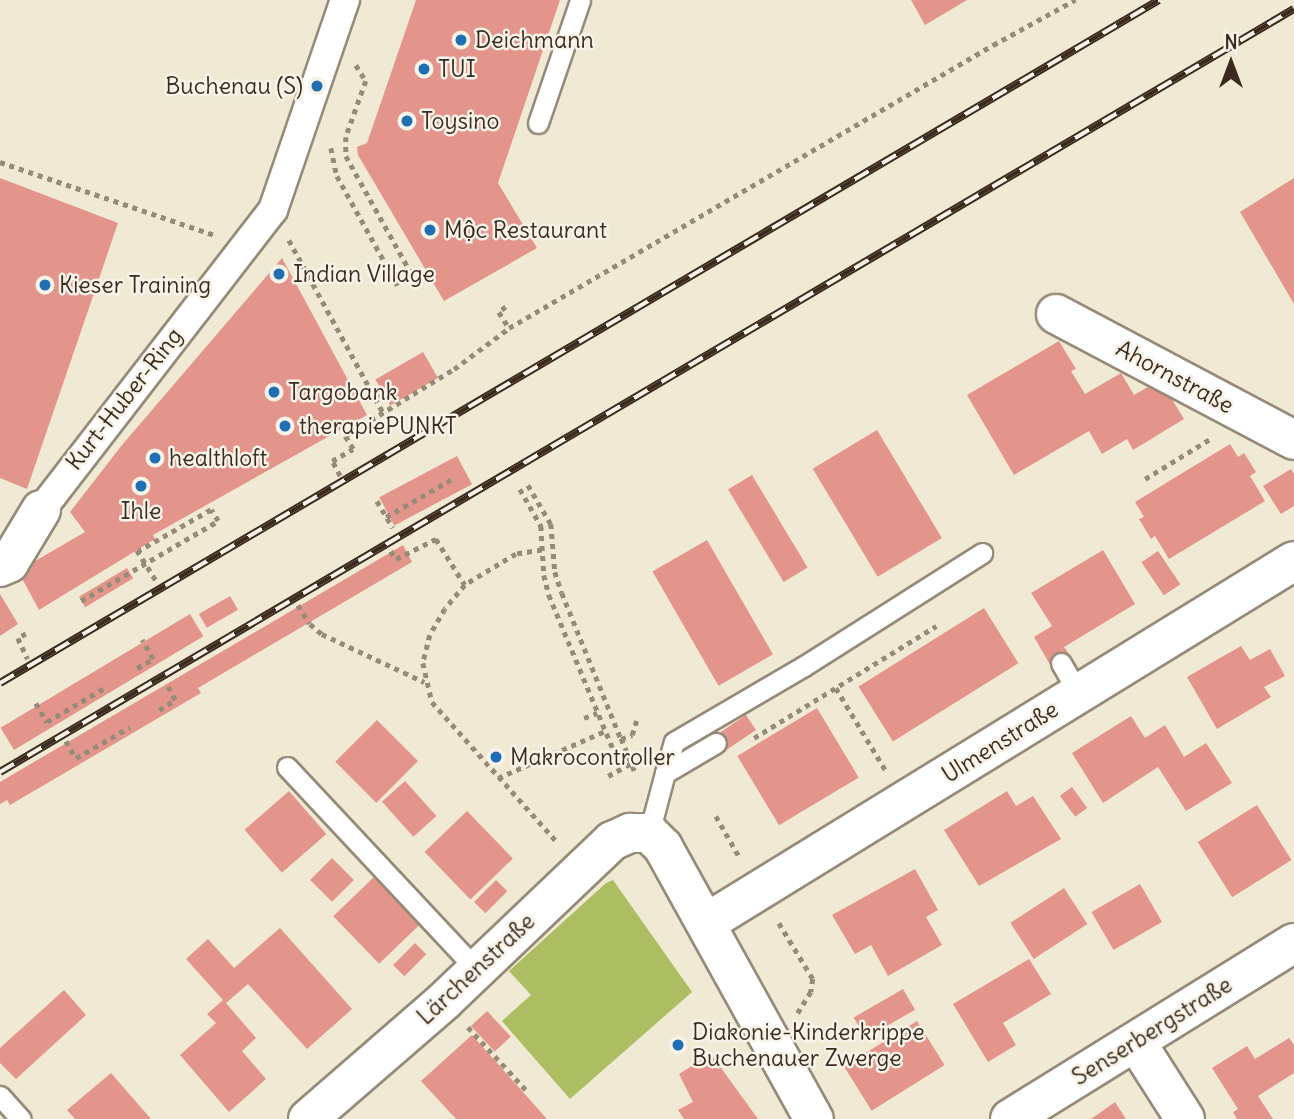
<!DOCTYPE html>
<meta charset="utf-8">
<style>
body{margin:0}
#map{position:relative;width:1294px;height:1119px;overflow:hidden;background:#f0ead4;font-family:Delius,sans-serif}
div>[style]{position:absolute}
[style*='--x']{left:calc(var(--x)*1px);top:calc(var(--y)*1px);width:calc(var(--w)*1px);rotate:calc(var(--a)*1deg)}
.green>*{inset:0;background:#acbe61}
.building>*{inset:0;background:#e4958b;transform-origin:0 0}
.path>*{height:4.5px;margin-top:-2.25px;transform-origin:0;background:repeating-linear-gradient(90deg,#968a79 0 5px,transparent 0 10px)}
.roads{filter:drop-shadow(2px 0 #968a79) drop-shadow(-2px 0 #968a79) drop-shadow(0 2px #968a79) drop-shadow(0 -2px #968a79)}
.service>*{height:19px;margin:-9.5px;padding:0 9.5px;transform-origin:9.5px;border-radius:9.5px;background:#fff}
.pedestrian>*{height:28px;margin:-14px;padding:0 14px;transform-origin:14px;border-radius:14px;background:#fff}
.minor>*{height:38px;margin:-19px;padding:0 19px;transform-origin:19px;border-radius:19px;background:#fff}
.rail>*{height:8px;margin-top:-4px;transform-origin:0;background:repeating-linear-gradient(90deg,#f7f3e8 0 16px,#3b2a1e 0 32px);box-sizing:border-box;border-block:2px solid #3b2a1e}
.dots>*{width:19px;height:19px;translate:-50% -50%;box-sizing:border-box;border:4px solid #f7f3e8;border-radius:50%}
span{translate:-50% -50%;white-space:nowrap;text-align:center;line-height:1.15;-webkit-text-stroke:5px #f7f3e8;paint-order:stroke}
.poi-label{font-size:23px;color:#3b2a1e}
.left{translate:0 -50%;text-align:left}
.right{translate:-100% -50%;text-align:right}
.street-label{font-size:23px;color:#3b2a1e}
.north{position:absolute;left:1196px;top:28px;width:70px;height:70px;-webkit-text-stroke:5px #f7f3e8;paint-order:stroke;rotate:0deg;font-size:19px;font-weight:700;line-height:28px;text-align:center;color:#3b2a1e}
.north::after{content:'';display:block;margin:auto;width:24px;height:32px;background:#3b2a1e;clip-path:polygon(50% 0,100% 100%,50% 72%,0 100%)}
</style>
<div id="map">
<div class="green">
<div style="clip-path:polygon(613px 880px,692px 992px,570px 1099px,502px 1021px,531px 995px,509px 971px,606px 883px)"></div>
</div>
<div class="building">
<div style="clip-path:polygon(416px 0,560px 0,498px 183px,537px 248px,444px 301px,358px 155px,357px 147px,367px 143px)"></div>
<div style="clip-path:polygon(911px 0,967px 0,925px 25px)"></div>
<div style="clip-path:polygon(0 178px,118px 223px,27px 489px,0 478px)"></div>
<div style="clip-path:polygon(1294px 178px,1294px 304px,1240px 212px)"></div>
<div style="clip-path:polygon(282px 258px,367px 415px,153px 535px,155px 539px,39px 610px,18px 571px,85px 532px,70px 512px,122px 445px)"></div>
<div style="clip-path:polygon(1059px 341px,1076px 369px,1071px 371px,1085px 394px,1121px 373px,1134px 395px,1160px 380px,1184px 419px,1133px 450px,1127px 439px,1102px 454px,1089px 431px,1014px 475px,967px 395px)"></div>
<div style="left:423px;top:352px;width:30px;height:55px;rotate:60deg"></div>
<div style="left:877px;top:430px;width:126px;height:75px;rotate:59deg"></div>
<div style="clip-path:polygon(1230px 444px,1238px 457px,1244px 453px,1256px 472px,1250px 476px,1265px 501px,1169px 559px,1155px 536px,1151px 539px,1139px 519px,1144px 517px,1135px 502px)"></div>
<div style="left:457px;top:456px;width:32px;height:88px;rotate:62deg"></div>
<div style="clip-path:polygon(1291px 469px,1294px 474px,1294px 506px,1281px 514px,1263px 486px)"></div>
<div style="left:752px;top:475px;width:108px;height:28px;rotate:59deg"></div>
<div style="left:707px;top:540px;width:132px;height:63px;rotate:60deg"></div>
<div style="clip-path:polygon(403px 545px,412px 562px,198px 688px,201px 693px,10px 805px,7px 800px,0 804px,0 782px)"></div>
<div style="clip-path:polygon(1103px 550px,1135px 604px,1064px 647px,1071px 657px,1052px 668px,1034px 637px,1052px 626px,1031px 593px)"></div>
<div style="left:1158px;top:551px;width:40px;height:20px;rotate:56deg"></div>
<div style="left:127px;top:568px;width:12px;height:56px;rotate:59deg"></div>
<div style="clip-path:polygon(0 594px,18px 624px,0 636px)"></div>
<div style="left:230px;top:596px;width:16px;height:36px;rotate:60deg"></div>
<div style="left:984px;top:608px;width:65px;height:148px;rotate:58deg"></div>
<div style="left:190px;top:614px;width:26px;height:221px;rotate:59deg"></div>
<div style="clip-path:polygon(1241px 646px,1250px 660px,1270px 649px,1285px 676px,1264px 687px,1271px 697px,1217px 729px,1187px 677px)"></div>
<div style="left:817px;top:708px;width:81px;height:93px;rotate:59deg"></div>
<div style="left:746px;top:715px;width:18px;height:41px;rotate:56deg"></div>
<div style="clip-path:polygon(1131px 716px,1145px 738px,1165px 725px,1184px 757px,1206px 743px,1232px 783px,1186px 811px,1158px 767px,1103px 803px,1072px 753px)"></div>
<div style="left:377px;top:720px;width:58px;height:59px;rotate:45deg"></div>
<div style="left:405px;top:781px;width:47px;height:31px;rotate:48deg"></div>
<div style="left:1072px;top:787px;width:26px;height:15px;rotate:54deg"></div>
<div style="left:289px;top:791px;width:57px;height:59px;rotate:49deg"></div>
<div style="clip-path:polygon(1007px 791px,1016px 806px,1033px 796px,1061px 839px,979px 886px,944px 830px)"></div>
<div style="left:1257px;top:805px;width:65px;height:70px;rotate:58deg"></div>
<div style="left:467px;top:811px;width:66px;height:59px;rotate:46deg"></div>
<div style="left:332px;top:858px;width:31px;height:31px;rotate:45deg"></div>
<div style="clip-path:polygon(915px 869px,938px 910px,926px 917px,942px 945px,888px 976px,871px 945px,855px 954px,832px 915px)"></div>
<div style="left:375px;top:876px;width:66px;height:58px;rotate:46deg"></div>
<div style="left:496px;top:880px;width:16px;height:31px;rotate:45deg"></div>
<div style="left:1140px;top:884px;width:44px;height:56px;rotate:60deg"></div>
<div style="left:1064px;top:888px;width:43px;height:64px;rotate:57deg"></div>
<div style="clip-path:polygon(280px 928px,352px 1009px,307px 1049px,248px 984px,226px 1003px,256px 1038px,242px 1051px,266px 1079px,229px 1112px,180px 1055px,216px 1023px,207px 1014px,223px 1000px,186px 959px,208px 939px,234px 968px)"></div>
<div style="left:415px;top:943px;width:16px;height:31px;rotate:45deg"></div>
<div style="clip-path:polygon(1029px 959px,1051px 994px,1003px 1023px,1016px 1045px,988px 1062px,953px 1004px)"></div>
<div style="left:903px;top:989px;width:24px;height:57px;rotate:60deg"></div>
<div style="clip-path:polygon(64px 990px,86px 1015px,16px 1079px,0 1063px,0 1048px)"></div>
<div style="left:487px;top:1011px;width:35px;height:22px;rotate:47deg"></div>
<div style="left:917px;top:1021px;width:52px;height:86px;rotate:58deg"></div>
<div style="clip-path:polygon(472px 1035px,547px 1119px,456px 1119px,421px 1081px)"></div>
<div style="clip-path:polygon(1289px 1038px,1294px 1045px,1294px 1073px,1258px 1096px,1273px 1119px,1237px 1119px,1233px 1112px,1238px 1109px,1212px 1068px,1247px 1046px,1255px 1059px)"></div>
<div style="clip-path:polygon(711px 1054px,758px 1119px,684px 1119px,678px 1110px,693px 1102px,679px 1074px)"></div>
<div style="clip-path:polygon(111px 1073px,151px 1119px,75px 1119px,67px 1110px)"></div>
<div style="clip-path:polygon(1115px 1102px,1126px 1119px,1091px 1119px)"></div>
</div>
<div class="path">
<div style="--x:356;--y:65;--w:19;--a:58"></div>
<div style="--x:366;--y:81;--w:59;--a:109.7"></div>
<div style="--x:346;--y:137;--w:19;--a:90"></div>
<div style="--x:346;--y:156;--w:140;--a:60.9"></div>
<div style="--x:331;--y:148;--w:29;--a:78"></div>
<div style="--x:337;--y:176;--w:128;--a:61"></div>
<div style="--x:0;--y:162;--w:227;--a:18.8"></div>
<div style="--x:289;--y:240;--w:198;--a:61.4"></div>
<div style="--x:506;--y:307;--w:9;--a:144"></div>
<div style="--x:499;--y:312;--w:19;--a:58"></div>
<div style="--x:375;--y:397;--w:9;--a:-36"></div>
<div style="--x:340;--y:476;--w:17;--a:-118"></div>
<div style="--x:332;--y:461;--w:24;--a:-30"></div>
<div style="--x:353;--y:449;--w:15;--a:-122"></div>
<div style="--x:345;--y:436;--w:128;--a:-31.6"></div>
<div style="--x:454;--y:369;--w:69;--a:-36.7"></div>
<div style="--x:509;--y:328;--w:561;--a:-30.32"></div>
<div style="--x:993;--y:45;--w:94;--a:-28.8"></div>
<div style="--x:1145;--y:479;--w:76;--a:-31.6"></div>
<div style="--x:528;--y:485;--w:45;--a:59.5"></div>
<div style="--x:551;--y:524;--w:48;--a:85.2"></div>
<div style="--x:555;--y:572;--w:22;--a:72"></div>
<div style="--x:562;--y:593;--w:157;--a:68"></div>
<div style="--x:520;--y:489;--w:43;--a:60.4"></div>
<div style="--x:541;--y:526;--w:49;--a:86.5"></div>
<div style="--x:544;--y:575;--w:21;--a:76"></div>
<div style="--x:549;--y:595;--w:187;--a:67.4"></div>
<div style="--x:377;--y:501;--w:31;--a:59"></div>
<div style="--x:386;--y:517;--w:76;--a:-29.9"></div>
<div style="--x:137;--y:550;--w:38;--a:58"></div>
<div style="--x:542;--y:550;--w:26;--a:171"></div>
<div style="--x:516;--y:554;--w:60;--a:148.7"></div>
<div style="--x:465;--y:585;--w:31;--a:130"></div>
<div style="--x:445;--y:609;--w:30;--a:120"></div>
<div style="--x:430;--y:635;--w:29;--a:104"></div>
<div style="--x:423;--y:663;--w:40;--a:77"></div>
<div style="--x:432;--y:702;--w:188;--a:48.2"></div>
<div style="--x:391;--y:551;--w:9;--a:58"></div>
<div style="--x:396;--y:559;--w:45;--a:-26.6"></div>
<div style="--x:436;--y:539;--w:54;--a:57.8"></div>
<div style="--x:81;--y:601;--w:159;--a:-30.3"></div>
<div style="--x:218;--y:521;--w:13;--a:-122"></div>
<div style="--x:211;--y:510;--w:83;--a:150.3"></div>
<div style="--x:298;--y:605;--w:22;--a:58"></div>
<div style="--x:310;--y:624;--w:16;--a:40"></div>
<div style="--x:322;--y:634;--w:113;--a:25.2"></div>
<div style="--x:26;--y:634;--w:9;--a:153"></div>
<div style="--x:18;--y:638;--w:23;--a:65"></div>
<div style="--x:137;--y:668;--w:18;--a:-29"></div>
<div style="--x:153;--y:659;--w:22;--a:-120"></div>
<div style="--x:836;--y:688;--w:97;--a:58.9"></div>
<div style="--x:36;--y:703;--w:22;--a:60"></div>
<div style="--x:47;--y:722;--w:69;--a:-30.7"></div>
<div style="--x:159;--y:710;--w:19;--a:-32"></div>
<div style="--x:175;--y:700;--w:19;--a:-118"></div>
<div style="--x:584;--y:718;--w:14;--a:-21"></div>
<div style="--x:754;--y:738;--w:214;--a:-31.6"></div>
<div style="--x:66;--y:741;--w:20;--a:60"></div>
<div style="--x:76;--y:758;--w:62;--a:-29.9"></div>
<div style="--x:634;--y:771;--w:35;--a:-112"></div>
<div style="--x:621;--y:739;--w:12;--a:-20"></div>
<div style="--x:632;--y:735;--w:17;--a:-73"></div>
<div style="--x:608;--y:776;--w:31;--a:-29"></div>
<div style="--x:498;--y:778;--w:117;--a:-23.7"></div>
<div style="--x:716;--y:816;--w:48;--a:60.3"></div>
<div style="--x:779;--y:923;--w:66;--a:58.7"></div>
<div style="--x:813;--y:979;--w:13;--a:99"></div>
<div style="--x:811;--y:992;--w:25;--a:122"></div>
<div style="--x:468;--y:1027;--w:90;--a:47.3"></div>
</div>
<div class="roads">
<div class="service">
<div style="--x:538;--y:123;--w:130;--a:-71.1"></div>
<div style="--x:1061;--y:663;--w:36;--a:60"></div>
<div style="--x:287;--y:767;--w:278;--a:46.9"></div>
<div style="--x:665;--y:773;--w:32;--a:-74"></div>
<div style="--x:674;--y:742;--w:151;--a:-30.3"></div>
<div style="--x:804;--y:666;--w:211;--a:-32.4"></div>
<div style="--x:649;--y:833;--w:62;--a:-75.1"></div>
<div style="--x:665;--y:773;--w:59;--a:-30.5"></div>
<div style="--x:0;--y:1096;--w:31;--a:48"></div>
</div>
<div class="pedestrian">
<div style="--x:41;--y:510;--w:379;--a:-52.3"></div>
<div style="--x:273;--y:210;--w:222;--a:-71.1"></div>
</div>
<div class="minor">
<div style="--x:1056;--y:314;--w:269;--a:27.9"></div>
<div style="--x:0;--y:567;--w:10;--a:-24"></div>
<div style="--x:9;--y:563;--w:62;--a:-58.9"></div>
<div style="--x:706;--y:923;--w:690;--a:-31.62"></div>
<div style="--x:1136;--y:1042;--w:91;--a:57.5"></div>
<div style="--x:308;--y:1119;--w:180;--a:-40.9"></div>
<div style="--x:444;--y:1001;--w:232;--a:-43.6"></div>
<div style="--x:612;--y:841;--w:20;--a:-24"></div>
<div style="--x:630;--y:833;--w:19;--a:0"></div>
<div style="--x:649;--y:833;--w:20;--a:45"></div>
<div style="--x:663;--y:847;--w:311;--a:61"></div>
<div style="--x:1010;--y:1119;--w:334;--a:-31.8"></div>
</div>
</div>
<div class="rail">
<div style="--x:0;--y:683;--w:1345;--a:-30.51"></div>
<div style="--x:0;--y:772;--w:1502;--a:-30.53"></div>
</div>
<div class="dots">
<div style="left:461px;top:40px;background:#1f6fb2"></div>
<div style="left:424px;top:69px;background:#1f6fb2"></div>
<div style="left:317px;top:86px;background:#1f6fb2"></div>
<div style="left:407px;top:121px;background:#1f6fb2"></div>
<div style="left:430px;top:230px;background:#1f6fb2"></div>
<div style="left:279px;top:274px;background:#1f6fb2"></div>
<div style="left:45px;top:285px;background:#1f6fb2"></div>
<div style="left:274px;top:392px;background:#1f6fb2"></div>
<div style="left:285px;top:426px;background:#1f6fb2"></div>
<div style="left:155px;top:458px;background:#1f6fb2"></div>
<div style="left:141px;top:486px;background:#1f6fb2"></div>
<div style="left:496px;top:757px;background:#1f6fb2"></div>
<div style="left:678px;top:1045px;background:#1f6fb2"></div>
</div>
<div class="poi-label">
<span class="left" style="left:475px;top:40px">Deichmann</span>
<span class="left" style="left:438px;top:69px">TUI</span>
<span class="right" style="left:303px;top:86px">Buchenau (S)</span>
<span class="left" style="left:421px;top:121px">Toysino</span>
<span class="left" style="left:444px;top:230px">Mộc Restaurant</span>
<span class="left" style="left:293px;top:274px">Indian Village</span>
<span class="left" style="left:59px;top:285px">Kieser Training</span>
<span class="left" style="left:288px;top:392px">Targobank</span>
<span class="left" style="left:299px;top:426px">therapiePUNKT</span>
<span class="left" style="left:169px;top:458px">healthloft</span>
<span style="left:141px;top:511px">Ihle</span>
<span class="left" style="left:510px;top:757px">Makrocontroller</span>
<span class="left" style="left:692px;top:1045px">Diakonie-Kinderkrippe<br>Buchenauer Zwerge</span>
</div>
<div class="street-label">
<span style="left:1175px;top:377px;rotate:28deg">Ahornstraße</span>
<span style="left:124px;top:399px;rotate:-52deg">Kurt-Huber-Ring</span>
<span style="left:1000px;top:742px;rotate:-32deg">Ulmenstraße</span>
<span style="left:476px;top:969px;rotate:-43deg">Lärchenstraße</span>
<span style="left:1152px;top:1031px;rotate:-32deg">Senserbergstraße</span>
</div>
<div class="north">N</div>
</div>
